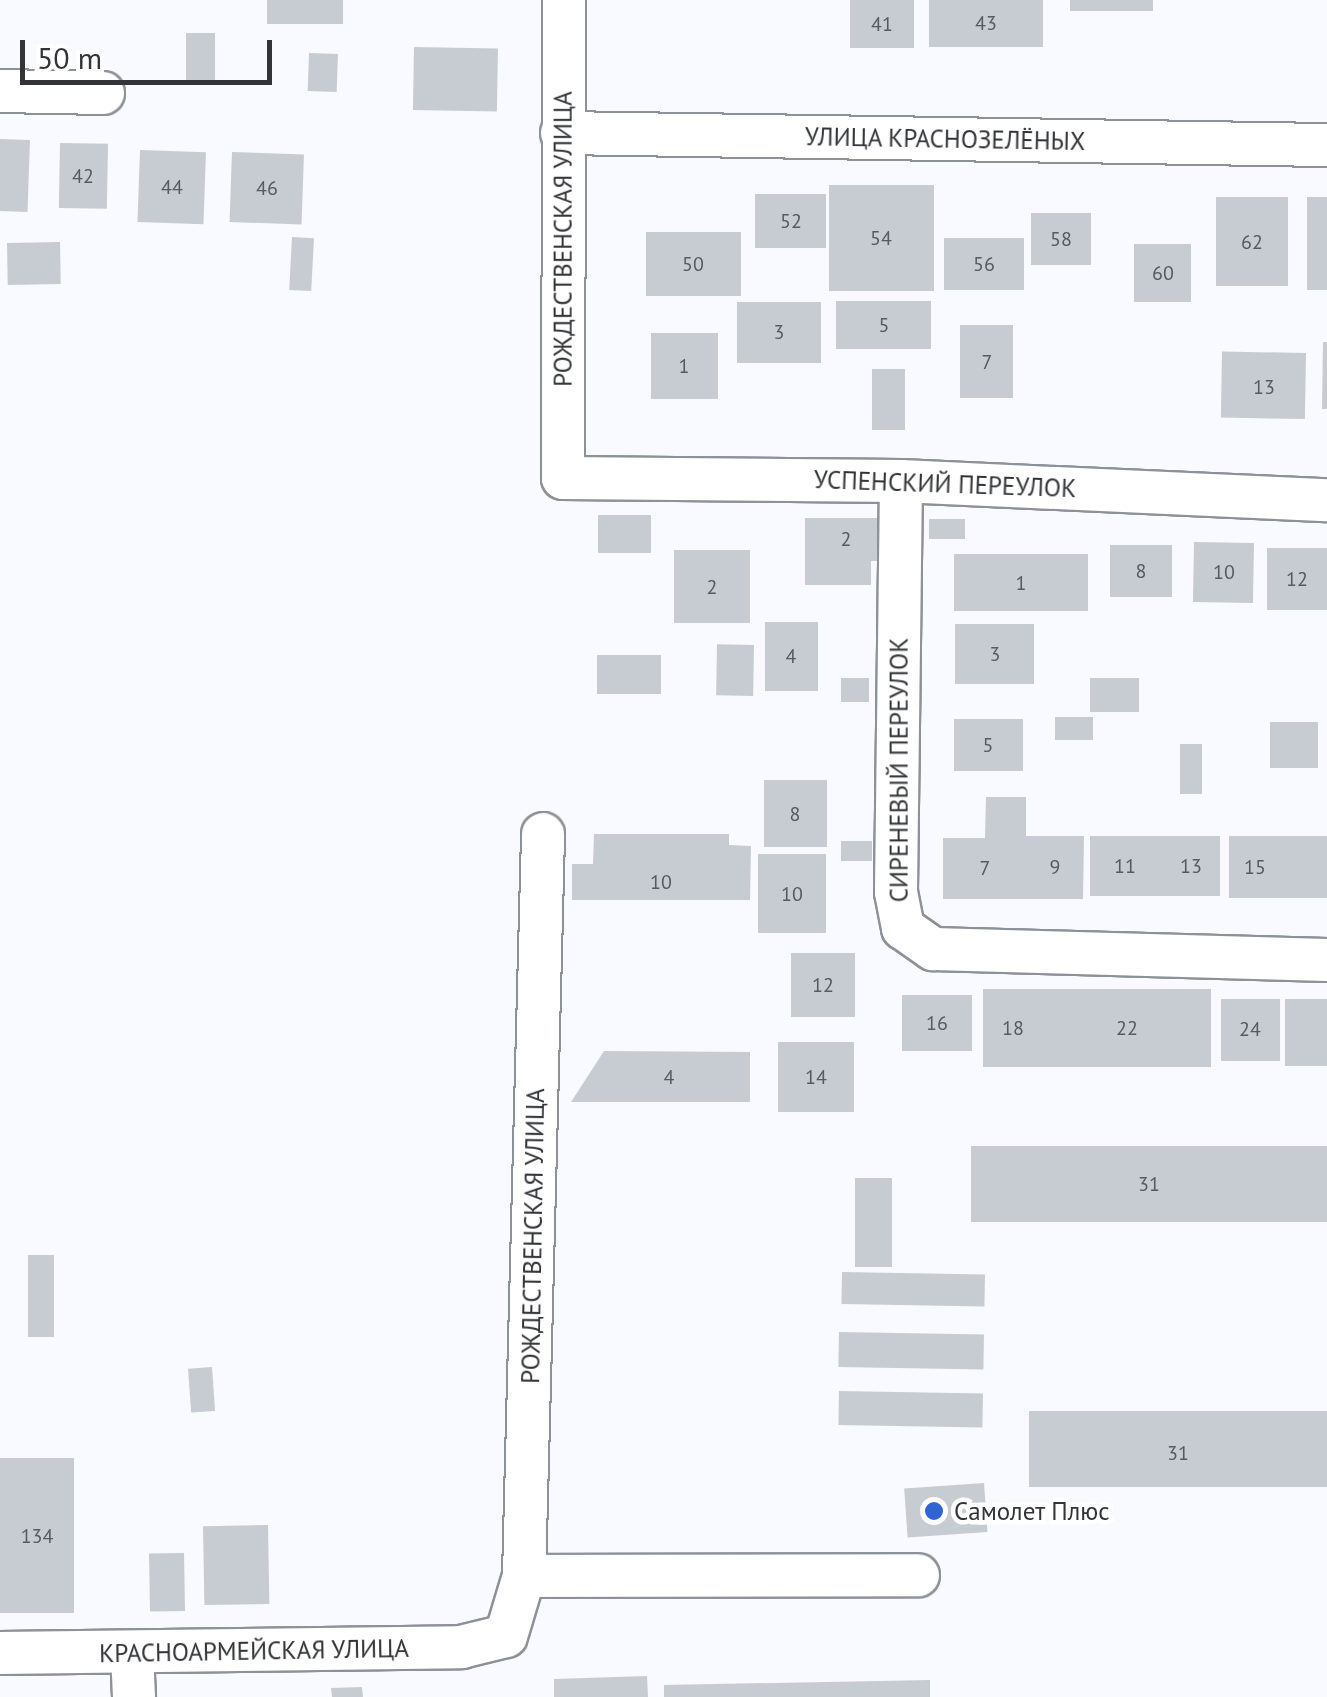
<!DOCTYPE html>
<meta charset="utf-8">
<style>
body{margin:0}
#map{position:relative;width:1327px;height:1697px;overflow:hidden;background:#f8faff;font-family:"PT Sans",sans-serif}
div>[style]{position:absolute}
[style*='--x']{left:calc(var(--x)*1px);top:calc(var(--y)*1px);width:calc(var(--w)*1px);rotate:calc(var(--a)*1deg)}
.building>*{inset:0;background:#c7cbd2;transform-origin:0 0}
.roads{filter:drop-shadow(2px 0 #8d9198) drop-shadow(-2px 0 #8d9198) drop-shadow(0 2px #8d9198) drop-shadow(0 -2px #8d9198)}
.minor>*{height:42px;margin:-21px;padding:0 21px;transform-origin:21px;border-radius:21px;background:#fff}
.dots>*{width:28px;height:28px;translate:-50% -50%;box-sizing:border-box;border:5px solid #fff;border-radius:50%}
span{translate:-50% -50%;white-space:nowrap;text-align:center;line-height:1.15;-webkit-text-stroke:9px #fff;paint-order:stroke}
.number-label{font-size:20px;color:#575a5e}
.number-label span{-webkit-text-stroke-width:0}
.street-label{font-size:25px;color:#323437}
.poi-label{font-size:25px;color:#323437}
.left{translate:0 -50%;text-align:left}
.scale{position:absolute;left:20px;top:40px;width:252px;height:45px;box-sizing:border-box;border:5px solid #323437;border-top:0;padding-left:12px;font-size:30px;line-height:35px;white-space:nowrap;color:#323437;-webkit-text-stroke:8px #fff;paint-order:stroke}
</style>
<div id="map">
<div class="building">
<div style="left:267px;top:0;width:76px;height:24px"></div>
<div style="left:850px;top:0;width:64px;height:48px"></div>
<div style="left:929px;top:0;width:114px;height:47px"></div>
<div style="left:1070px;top:0;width:83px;height:11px"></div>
<div style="left:186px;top:33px;width:29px;height:50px"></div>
<div style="left:414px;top:47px;width:84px;height:63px;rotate:1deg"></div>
<div style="left:309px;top:53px;width:29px;height:38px;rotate:2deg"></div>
<div style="left:0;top:139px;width:30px;height:72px;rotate:2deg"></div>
<div style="left:60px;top:143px;width:48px;height:65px;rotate:1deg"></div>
<div style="left:140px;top:150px;width:66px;height:72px;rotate:2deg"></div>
<div style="left:232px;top:152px;width:72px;height:70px;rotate:2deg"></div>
<div style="left:829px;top:185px;width:105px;height:106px"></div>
<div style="left:826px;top:194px;width:54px;height:71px;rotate:90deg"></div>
<div style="left:1216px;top:197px;width:72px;height:89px"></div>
<div style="left:1307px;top:197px;width:20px;height:93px"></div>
<div style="left:1031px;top:213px;width:60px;height:52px"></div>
<div style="left:646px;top:232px;width:95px;height:64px"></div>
<div style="left:292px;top:237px;width:22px;height:53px;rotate:3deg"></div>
<div style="left:1024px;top:238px;width:52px;height:80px;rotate:90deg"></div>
<div style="left:60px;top:242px;width:42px;height:53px;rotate:89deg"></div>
<div style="left:1134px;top:244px;width:57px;height:58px"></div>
<div style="left:836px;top:301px;width:95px;height:48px"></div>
<div style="left:737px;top:302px;width:84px;height:61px"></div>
<div style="left:960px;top:325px;width:53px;height:73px"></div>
<div style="left:651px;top:333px;width:67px;height:66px"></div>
<div style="clip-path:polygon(1323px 342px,1327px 342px,1327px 409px,1322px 409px)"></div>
<div style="left:1306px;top:353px;width:66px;height:84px;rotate:91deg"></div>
<div style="left:872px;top:369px;width:33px;height:61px"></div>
<div style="left:598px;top:515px;width:53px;height:38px"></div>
<div style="clip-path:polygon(805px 518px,887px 518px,887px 561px,871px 561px,871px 585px,805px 585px)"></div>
<div style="left:929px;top:519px;width:36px;height:20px"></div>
<div style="left:1194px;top:542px;width:60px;height:60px;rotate:1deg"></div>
<div style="left:1110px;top:545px;width:62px;height:52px"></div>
<div style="left:1267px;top:548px;width:60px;height:62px"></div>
<div style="left:674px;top:550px;width:76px;height:73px"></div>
<div style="left:954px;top:554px;width:134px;height:57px"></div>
<div style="left:765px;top:622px;width:53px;height:69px"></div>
<div style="left:955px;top:624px;width:79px;height:60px"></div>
<div style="left:754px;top:645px;width:51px;height:37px;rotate:91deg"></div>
<div style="left:597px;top:655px;width:64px;height:39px"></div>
<div style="left:841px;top:678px;width:28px;height:24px"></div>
<div style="left:1090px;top:678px;width:49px;height:34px"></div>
<div style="left:1055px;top:717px;width:38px;height:23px"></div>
<div style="left:954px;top:719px;width:69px;height:52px"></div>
<div style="left:1270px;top:722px;width:48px;height:46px"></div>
<div style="left:1180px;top:744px;width:22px;height:50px"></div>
<div style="left:764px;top:780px;width:63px;height:67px"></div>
<div style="clip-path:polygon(986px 797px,1026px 797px,1026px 836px,1084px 836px,1083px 899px,943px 899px,943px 838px,985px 838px)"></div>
<div style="clip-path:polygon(594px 834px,729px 834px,729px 845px,751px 846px,750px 900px,572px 900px,572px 864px,593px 864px)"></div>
<div style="left:1090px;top:836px;width:130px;height:60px"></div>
<div style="left:1229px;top:836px;width:98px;height:62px"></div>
<div style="left:841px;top:841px;width:31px;height:20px"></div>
<div style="left:826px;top:854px;width:79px;height:68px;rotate:90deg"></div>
<div style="left:791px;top:953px;width:64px;height:64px"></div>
<div style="left:983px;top:989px;width:228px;height:78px"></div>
<div style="left:902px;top:995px;width:70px;height:56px"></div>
<div style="left:1221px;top:999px;width:59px;height:62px"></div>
<div style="left:1285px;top:999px;width:42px;height:67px"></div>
<div style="left:778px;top:1042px;width:76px;height:70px"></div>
<div style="clip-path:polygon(604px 1051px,750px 1052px,750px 1102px,571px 1102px)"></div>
<div style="left:971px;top:1146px;width:356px;height:76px"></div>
<div style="left:855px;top:1178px;width:37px;height:89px"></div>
<div style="left:28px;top:1255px;width:26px;height:82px"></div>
<div style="left:842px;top:1272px;width:143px;height:32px;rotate:1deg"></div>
<div style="left:839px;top:1332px;width:145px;height:35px;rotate:1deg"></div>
<div style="left:212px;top:1367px;width:44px;height:24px;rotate:86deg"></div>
<div style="left:839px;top:1391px;width:144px;height:34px;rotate:1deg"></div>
<div style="left:1327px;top:1411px;width:76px;height:298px;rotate:90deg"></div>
<div style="left:74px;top:1458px;width:155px;height:74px;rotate:90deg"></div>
<div style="left:984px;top:1483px;width:49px;height:80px;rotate:86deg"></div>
<div style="left:268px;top:1525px;width:79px;height:65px;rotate:89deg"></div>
<div style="left:184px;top:1553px;width:58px;height:35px;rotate:89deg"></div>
<div style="clip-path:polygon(647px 1676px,648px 1697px,554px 1697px,554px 1679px)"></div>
<div style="clip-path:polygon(930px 1680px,930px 1697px,664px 1697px,664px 1685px)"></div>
<div style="clip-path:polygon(362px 1687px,363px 1697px,332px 1697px,331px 1688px)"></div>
</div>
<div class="roads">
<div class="minor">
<div style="--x:564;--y:0;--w:478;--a:90.1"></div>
<div style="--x:563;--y:478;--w:338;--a:0.5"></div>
<div style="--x:901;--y:481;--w:426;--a:2.6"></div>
<div style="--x:0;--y:91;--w:103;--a:1.1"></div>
<div style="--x:562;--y:133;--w:765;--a:0.9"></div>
<div style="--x:901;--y:481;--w:411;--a:90.7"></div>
<div style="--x:896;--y:892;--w:37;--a:79"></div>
<div style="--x:903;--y:928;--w:37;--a:35"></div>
<div style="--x:933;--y:949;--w:394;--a:1.6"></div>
<div style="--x:524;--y:1576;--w:394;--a:-0.1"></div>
<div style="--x:0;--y:1653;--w:461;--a:-0.7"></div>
<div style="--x:461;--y:1647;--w:46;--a:-13.7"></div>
<div style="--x:506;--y:1636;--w:63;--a:-73.3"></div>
<div style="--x:524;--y:1576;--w:742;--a:-88.53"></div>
<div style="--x:132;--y:1654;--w:43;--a:87.3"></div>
</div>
</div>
<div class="dots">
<div style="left:934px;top:1511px;background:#3164d3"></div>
</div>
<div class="number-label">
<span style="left:986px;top:23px">43</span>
<span style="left:882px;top:24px">41</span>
<span style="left:83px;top:176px">42</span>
<span style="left:172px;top:187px">44</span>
<span style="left:267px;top:188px">46</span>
<span style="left:791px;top:221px">52</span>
<span style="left:881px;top:238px">54</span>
<span style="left:1061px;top:239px">58</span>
<span style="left:1252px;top:242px">62</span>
<span style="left:693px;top:264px">50</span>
<span style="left:984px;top:264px">56</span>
<span style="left:1163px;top:273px">60</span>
<span style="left:884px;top:325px">5</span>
<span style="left:779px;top:332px">3</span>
<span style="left:987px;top:362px">7</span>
<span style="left:684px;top:366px">1</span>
<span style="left:1264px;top:387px">13</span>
<span style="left:846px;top:539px">2</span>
<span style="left:1141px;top:571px">8</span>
<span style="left:1224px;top:572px">10</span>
<span style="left:1297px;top:579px">12</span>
<span style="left:1021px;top:583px">1</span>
<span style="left:712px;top:587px">2</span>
<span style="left:995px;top:654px">3</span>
<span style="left:791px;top:656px">4</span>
<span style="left:988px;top:745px">5</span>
<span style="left:795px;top:814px">8</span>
<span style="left:1125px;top:866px">11</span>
<span style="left:1191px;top:866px">13</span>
<span style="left:1055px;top:867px">9</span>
<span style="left:1255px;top:867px">15</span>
<span style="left:985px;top:868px">7</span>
<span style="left:661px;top:882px">10</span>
<span style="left:792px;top:894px">10</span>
<span style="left:823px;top:985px">12</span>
<span style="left:937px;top:1023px">16</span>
<span style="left:1013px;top:1028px">18</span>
<span style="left:1127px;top:1028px">22</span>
<span style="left:1250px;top:1029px">24</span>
<span style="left:669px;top:1077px">4</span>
<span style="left:816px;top:1077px">14</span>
<span style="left:1149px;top:1184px">31</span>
<span style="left:1178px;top:1453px">31</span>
<span style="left:37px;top:1536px">134</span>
</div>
<div class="street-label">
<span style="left:945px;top:139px;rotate:1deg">УЛИЦА КРАСНОЗЕЛЁНЫХ</span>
<span style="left:563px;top:239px;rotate:-90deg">РОЖДЕСТВЕНСКАЯ УЛИЦА</span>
<span style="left:945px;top:484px;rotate:2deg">УСПЕНСКИЙ ПЕРЕУЛОК</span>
<span style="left:899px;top:770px;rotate:-90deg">СИРЕНЕВЫЙ ПЕРЕУЛОК</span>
<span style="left:533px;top:1236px;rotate:-89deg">РОЖДЕСТВЕНСКАЯ УЛИЦА</span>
<span style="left:254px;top:1651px;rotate:-1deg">КРАСНОАРМЕЙСКАЯ УЛИЦА</span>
</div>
<div class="poi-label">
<span class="left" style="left:954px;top:1511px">Самолет Плюс</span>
</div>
<div class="scale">50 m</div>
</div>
